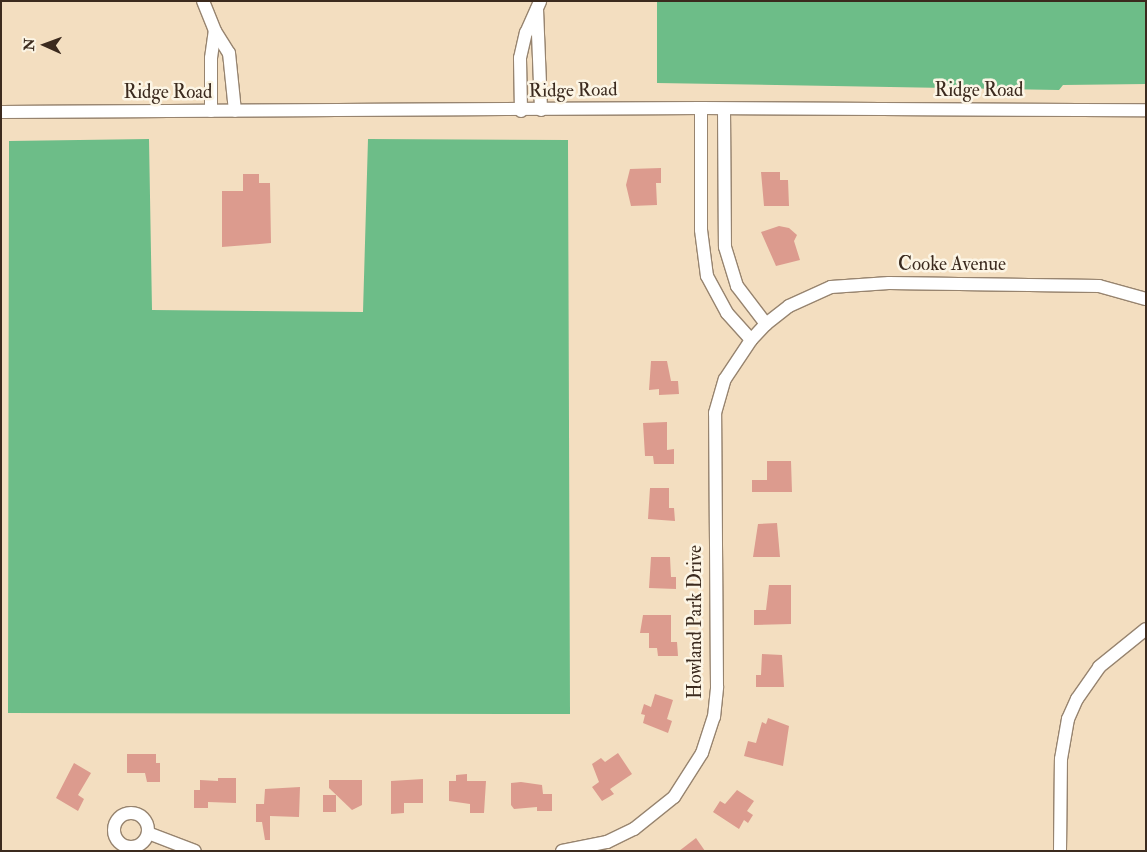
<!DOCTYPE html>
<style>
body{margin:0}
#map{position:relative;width:1147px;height:852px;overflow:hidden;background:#f3dec0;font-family:"IM FELL Double Pica",serif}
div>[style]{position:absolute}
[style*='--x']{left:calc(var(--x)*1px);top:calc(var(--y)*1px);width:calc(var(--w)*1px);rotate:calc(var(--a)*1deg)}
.forest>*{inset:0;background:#6dbd88}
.building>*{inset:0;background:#dc9b8e;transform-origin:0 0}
.roads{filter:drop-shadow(1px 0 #97846f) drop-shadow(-1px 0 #97846f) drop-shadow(0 1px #97846f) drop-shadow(0 -1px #97846f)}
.minor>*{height:12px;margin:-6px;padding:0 6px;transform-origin:6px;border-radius:6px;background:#fff}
.minor>.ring{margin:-6px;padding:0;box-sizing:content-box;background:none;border:12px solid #fff;border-radius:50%}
span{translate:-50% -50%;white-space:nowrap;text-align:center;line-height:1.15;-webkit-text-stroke:5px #fcf5e5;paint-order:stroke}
.street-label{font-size:19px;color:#3b2a1e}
.frame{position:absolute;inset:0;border:2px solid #3b2a1e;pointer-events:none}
.north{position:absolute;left:20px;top:20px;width:50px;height:50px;-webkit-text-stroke:4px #fcf5e5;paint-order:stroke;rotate:272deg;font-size:14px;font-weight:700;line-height:20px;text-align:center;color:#3b2a1e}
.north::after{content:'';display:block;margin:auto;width:18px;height:22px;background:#3b2a1e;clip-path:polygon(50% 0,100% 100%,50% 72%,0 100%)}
</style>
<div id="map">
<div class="forest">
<div style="clip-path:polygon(657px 1px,1146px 1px,1146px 84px,1063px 85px,1059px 90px,657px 83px)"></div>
<div style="clip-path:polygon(149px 139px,152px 310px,363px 312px,368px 139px,568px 140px,570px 714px,8px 713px,9px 141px)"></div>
</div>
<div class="building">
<div style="clip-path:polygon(661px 168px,661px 183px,656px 183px,657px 205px,631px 206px,626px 185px,630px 169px)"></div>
<div style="clip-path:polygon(761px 172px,780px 172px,780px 180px,788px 180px,789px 206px,764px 206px)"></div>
<div style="clip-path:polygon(243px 174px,259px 174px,259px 183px,270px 183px,271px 243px,222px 247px,222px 191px,243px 191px)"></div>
<div style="clip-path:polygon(779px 226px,789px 228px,797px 235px,794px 241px,800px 260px,776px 266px,761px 232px)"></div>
<div style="clip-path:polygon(651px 361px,667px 361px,671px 381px,678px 381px,679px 394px,659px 395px,659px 389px,649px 390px)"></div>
<div style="clip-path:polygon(667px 422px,667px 450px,674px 449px,674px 464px,654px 464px,653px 456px,645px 456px,643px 423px)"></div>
<div style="clip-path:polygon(767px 461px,791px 461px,792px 492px,752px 492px,752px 480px,767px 480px)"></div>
<div style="clip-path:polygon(650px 488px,669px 488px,669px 508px,674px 508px,675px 521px,648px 519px)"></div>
<div style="clip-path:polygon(777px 523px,780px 557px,753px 557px,758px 524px)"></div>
<div style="clip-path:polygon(651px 557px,670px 557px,671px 577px,676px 577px,676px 589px,649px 588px)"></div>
<div style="clip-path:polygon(769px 585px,791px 585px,791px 624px,754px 625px,754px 610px,766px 610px)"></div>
<div style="clip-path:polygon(643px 615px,671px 615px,671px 642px,677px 642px,678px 656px,658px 656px,657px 648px,649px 648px,649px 633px,640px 633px)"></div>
<div style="clip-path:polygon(762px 654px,782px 655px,784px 687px,756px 687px,756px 675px,761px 675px)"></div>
<div style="clip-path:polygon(655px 694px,673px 700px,667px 719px,672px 721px,668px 733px,643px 723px,645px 715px,641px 714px,644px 704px,651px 707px)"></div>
<div style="clip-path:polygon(768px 718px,789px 726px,783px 766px,744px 756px,748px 741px,756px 743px,762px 722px,766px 724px)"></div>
<div style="clip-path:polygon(618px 753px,632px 774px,610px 789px,614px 794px,602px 801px,592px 787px,599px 782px,592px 764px,601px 758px,605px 762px)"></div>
<div style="clip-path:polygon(127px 754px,156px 754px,156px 763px,160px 763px,160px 782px,147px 782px,145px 773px,127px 773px)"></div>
<div style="clip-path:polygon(74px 763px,91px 773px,78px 795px,84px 799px,78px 811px,56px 798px)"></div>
<div style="clip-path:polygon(467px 774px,467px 781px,486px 781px,484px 813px,470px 813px,470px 804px,449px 801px,449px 781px,456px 781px,456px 775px)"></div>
<div style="clip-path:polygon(218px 778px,236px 778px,236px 803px,208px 802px,208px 808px,194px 808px,194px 790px,200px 790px,200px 780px,218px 781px)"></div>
<div style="clip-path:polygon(423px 779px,423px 803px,404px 803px,404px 813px,391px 814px,391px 781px)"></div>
<div style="clip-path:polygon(329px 780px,362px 780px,362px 805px,352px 810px,329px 788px)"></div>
<div style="clip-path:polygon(521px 782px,542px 785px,543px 794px,552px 794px,552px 811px,537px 811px,537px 807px,514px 809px,511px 805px,511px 783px)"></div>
<div style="clip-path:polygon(300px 787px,299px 817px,270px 816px,270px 840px,265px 840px,262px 822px,256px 822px,256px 804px,264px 804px,265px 789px)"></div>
<div style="clip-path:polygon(737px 790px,754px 801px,747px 811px,753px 815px,748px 823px,744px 820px,739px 829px,713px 812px,720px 801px,725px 804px)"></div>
<div style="left:323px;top:795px;width:13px;height:17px"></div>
<div style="clip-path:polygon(696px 838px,705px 851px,679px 851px)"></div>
</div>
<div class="roads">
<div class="minor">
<div style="--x:203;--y:1;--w:32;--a:68"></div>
<div style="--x:215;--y:31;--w:26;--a:58"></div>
<div style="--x:229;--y:53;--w:58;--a:84.1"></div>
<div style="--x:537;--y:9;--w:101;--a:87.7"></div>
<div style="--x:701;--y:108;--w:122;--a:90"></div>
<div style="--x:701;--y:230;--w:46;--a:82.6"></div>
<div style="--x:707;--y:276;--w:42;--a:61.6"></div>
<div style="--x:727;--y:313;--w:36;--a:48"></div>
<div style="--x:724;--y:109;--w:138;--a:89.6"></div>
<div style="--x:725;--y:247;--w:41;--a:72.9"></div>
<div style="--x:737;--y:286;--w:48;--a:52.7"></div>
<div style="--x:211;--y:111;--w:53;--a:-90"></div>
<div style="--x:211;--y:58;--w:27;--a:-82"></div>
<div style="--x:521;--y:111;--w:53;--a:-91.1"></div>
<div style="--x:520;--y:58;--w:26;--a:-77"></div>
<div style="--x:526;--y:33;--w:35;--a:-66"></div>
<div style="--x:1;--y:112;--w:700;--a:-0.33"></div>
<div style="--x:701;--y:108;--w:445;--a:0.3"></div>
<div class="ring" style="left:114px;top:813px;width:22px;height:22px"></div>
<div style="--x:148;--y:833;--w:50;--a:21"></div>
<div style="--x:562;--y:851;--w:46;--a:-11.3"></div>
<div style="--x:607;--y:842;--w:30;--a:-26"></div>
<div style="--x:634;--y:829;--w:51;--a:-38.7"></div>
<div style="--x:674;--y:797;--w:52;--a:-57.5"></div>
<div style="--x:702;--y:753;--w:38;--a:-72"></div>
<div style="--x:714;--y:717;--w:30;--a:-84"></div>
<div style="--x:717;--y:687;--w:274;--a:-90.4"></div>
<div style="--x:715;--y:413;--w:35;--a:-74"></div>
<div style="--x:725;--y:379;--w:47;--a:-56.3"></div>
<div style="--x:751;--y:340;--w:22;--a:-47"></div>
<div style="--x:766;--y:324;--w:29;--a:-38"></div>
<div style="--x:789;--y:306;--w:46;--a:-24.3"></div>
<div style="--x:831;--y:287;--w:58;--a:-3.9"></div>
<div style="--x:889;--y:283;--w:210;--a:0.8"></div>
<div style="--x:1099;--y:286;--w:49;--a:15.5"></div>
<div style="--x:1060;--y:851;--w:92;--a:-89.4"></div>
<div style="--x:1061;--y:759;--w:41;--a:-80.1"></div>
<div style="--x:1068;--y:719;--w:22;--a:-66"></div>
<div style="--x:1077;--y:699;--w:39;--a:-55"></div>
<div style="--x:1099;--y:667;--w:60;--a:-39"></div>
</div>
</div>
<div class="street-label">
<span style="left:573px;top:91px;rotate:-1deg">Ridge Road</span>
<span style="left:979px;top:91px">Ridge Road</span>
<span style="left:168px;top:93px">Ridge Road</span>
<span style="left:952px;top:265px">Cooke Avenue</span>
<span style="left:696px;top:622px;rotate:-90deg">Howland Park Drive</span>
</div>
<div class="frame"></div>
<div class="north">N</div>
</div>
